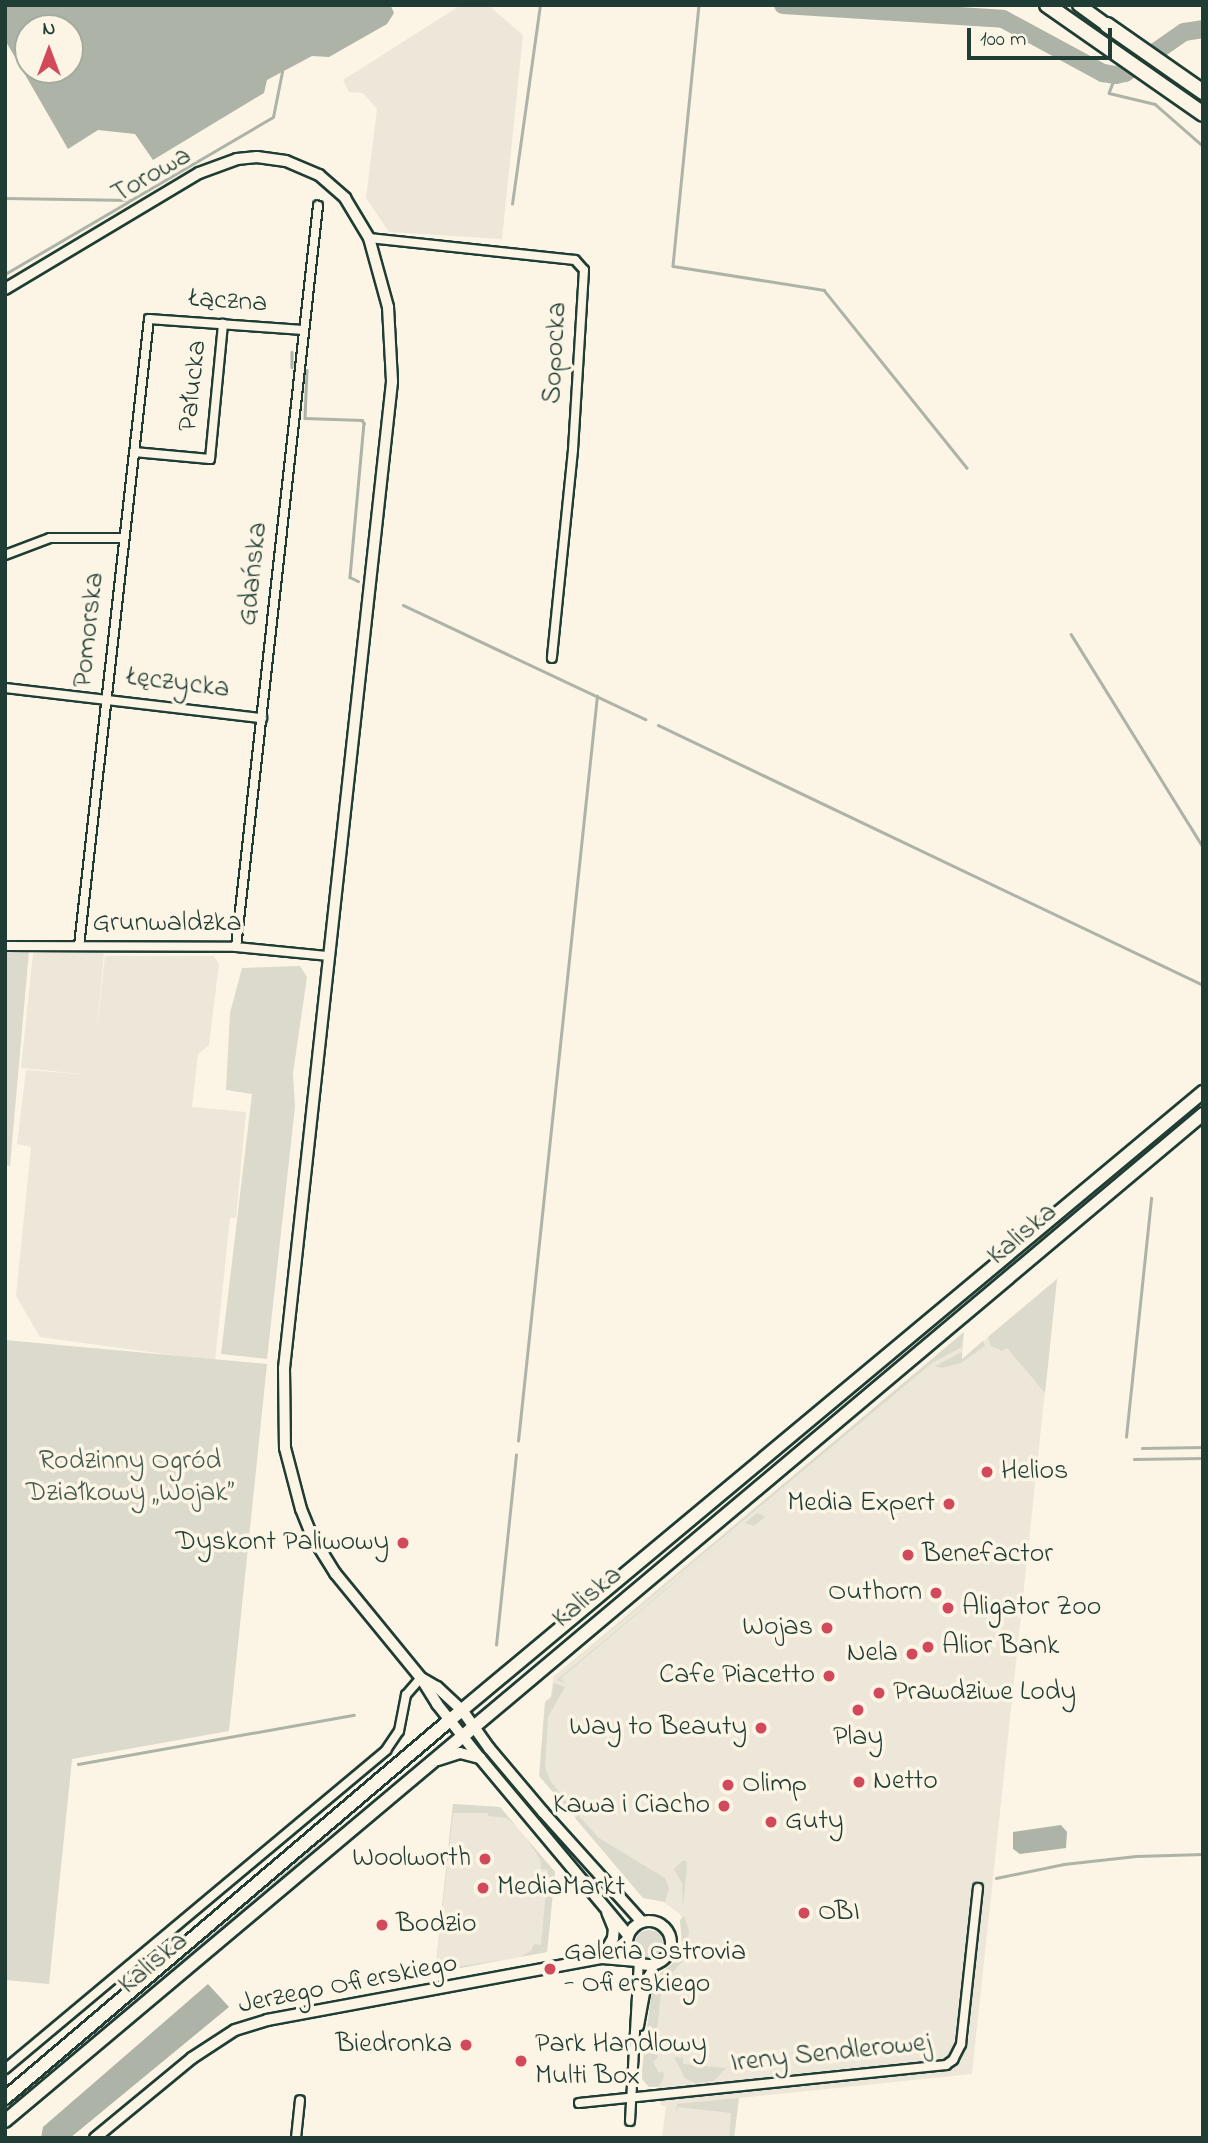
<!DOCTYPE html>
<meta charset="utf-8">
<style>
body{margin:0}
#map{position:relative;width:1208px;height:2143px;overflow:hidden;background:#fcf5e5;font-family:"Indie Flower",sans-serif}
div>[style]{position:absolute}
[style*='--x']{left:calc(var(--x)*1px);top:calc(var(--y)*1px);width:calc(var(--w)*1px);rotate:calc(var(--a)*1deg)}
.built>*{inset:0;background:#ece7d8}
.green>*{inset:0;background:#dcdacc}
.round{border-radius:50%}
.water>*{inset:0;background:#aeb3a7}
.stream>*{height:2.5px;margin:-1.25px;padding:0 1.25px;transform-origin:1.25px;border-radius:1.25px;background:#aeb3a7}
.river>*{height:18px;margin:-9px;padding:0 9px;transform-origin:9px;border-radius:9px;background:#aeb3a7}
.roads{filter:drop-shadow(2px 0 #1f3d34) drop-shadow(-2px 0 #1f3d34) drop-shadow(0 2px #1f3d34) drop-shadow(0 -2px #1f3d34)}
.minor>*{height:8px;margin:-4px;padding:0 4px;transform-origin:4px;border-radius:4px;background:#fcf5e5}
.tertiary>*{height:10px;margin:-5px;padding:0 5px;transform-origin:5px;border-radius:5px;background:#fcf5e5}
.tertiary>.ring{margin:-5px;padding:0;box-sizing:content-box;background:none;border:10px solid #fcf5e5;border-radius:50%}
.primary>*{height:12px;margin:-6px;padding:0 6px;transform-origin:6px;border-radius:6px;background:#fcf5e5}
.trunk>*{height:12px;margin:-6px;padding:0 6px;transform-origin:6px;border-radius:6px;background:#fcf5e5}
.motorway>*{height:14px;margin:-7px;padding:0 7px;transform-origin:7px;border-radius:7px;background:#fcf5e5}
.dots>*{width:19px;height:19px;translate:-50% -50%;box-sizing:border-box;border:4px solid #fcf5e5;border-radius:50%}
span{translate:-50% -50%;white-space:nowrap;text-align:center;line-height:1.15;-webkit-text-stroke:7px #fcf5e5;paint-order:stroke}
.street-label{font-size:28px;color:#1f3d34}
.park-label{font-size:28px;color:#455c52}
.poi-label{font-size:28px;color:#1f3d34}
.left{translate:0 -50%;text-align:left}
.right{translate:-100% -50%;text-align:right}
.frame{position:absolute;inset:0;border:7px solid #1f3d34;pointer-events:none}
.north{position:absolute;left:14px;top:14px;width:70px;height:70px;box-sizing:border-box;background:#fcf5e5;border:2px solid #a4ab9e;border-radius:50%;rotate:0deg;font-size:19px;font-weight:700;line-height:28px;text-align:center;color:#1f3d34}
.north::after{content:'';display:block;margin:auto;width:24px;height:32px;background:#d1495b;clip-path:polygon(50% 0,100% 100%,50% 72%,0 100%)}
.scale{position:absolute;left:967px;top:28px;width:145px;height:32px;box-sizing:border-box;border:4px solid #1f3d34;border-top:0;padding-left:9px;font-size:21px;line-height:24px;white-space:nowrap;color:#1f3d34;-webkit-text-stroke:5px #fcf5e5;paint-order:stroke}
</style>
<div id="map">
<div class="built">
<div style="clip-path:polygon(461px 5px,488px 5px,523px 35px,502px 239px,389px 232px,366px 198px,377px 109px,363px 93px,349px 92px,343px 80px)"></div>
<div style="clip-path:polygon(33px 953px,104px 953px,96px 1039px,105px 956px,214px 956px,219px 964px,209px 1045px,198px 1054px,192px 1107px,246px 1112px,236px 1218px,230px 1218px,215px 1361px,40px 1337px,16px 1296px,31px 1147px,17px 1144px,26px 1070px,92px 1075px,21px 1068px)"></div>
<div style="clip-path:polygon(1057px 1279px,972px 2074px,739px 2098px,734px 2138px,662px 2138px,666px 2106px,661px 2106px,659px 2087px,649px 2087px,642px 2079px,645px 2041px,653px 1981px,681px 1961px,685px 1926px,680px 1914px,662px 1901px,643px 1898px,540px 1776px,545px 1702px,551px 1697px,553px 1677px,964px 1332px,962px 1359px)"></div>
<div style="clip-path:polygon(453px 1804px,500px 1807px,555px 1872px,547px 1952px,435px 1973px)"></div>
</div>
<div class="green">
<div style="clip-path:polygon(5px 951px,29px 951px,10px 1166px,5px 1165px)"></div>
<div style="clip-path:polygon(300px 966px,307px 977px,293px 1073px,295px 1107px,267px 1359px,221px 1354px,252px 1094px,226px 1090px,230px 1013px,242px 968px)"></div>
<div style="clip-path:polygon(1057px 1279px,1045px 1393px,1007px 1348px,1002px 1351px,991px 1346px,988px 1337px)"></div>
<div style="clip-path:polygon(964px 1332px,962px 1347px,932px 1363px,553px 1679px)"></div>
<div style="clip-path:polygon(5px 1340px,267px 1364px,229px 1731px,72px 1759px,49px 1984px,5px 1980px)"></div>
<div style="clip-path:polygon(983px 1341px,985px 1346px,961px 1363px,942px 1368px,935px 1366px,962px 1352px,962px 1359px)"></div>
<div style="clip-path:polygon(757px 1513px,765px 1517px,754px 1526px,745px 1523px,560px 1679px,567px 1684px,557px 1680px)"></div>
<div style="clip-path:polygon(554px 1683px,565px 1687px,548px 1717px,545px 1767px,551px 1782px,575px 1812px,572px 1814px,539px 1776px,545px 1702px,551px 1697px)"></div>
<div style="clip-path:polygon(445px 1732px,248px 1908px,5px 2113px,5px 2107px)"></div>
<div style="clip-path:polygon(453px 1804px,500px 1807px,516px 1826px,507px 1818px,488px 1816px,488px 1813px,453px 1813px,437px 1958px,445px 1960px,447px 1968px,501px 1960px,435px 1973px)"></div>
<div style="clip-path:polygon(578px 1815px,599px 1838px,665px 1878px,669px 1889px,665px 1902px,643px 1898px,575px 1818px)"></div>
<div style="clip-path:polygon(527px 1839px,555px 1872px,547px 1952px,520px 1957px,531px 1951px,534px 1944px,541px 1945px,548px 1870px,541px 1869px,540px 1859px)"></div>
<div style="clip-path:polygon(682px 1861px,686px 1861px,687px 1866px,683px 1906px,682px 1883px,674px 1869px)"></div>
<div style="clip-path:polygon(684px 1916px,689px 1931px,686px 1957px,666px 1980px,661px 1993px,656px 2040px,658px 2057px,653px 2062px,659px 2073px,663px 2071px,664px 2077px,659px 2086px,649px 2087px,642px 2079px,642px 2069px,653px 1983px,657px 1976px,677px 1960px,682px 1944px,680px 1920px)"></div>
<div class="round" style="left:635px;top:1930px;width:28px;height:28px"></div>
<div style="clip-path:polygon(674px 2057px,683px 2058px,683px 2064px,726px 2068px,714px 2081px,695px 2083px,685px 2078px)"></div>
<div style="clip-path:polygon(739px 2098px,734px 2138px,729px 2138px,731px 2113px,678px 2107px,676px 2113px,677px 2104px)"></div>
</div>
<div class="water">
<div style="clip-path:polygon(evenodd,5px 5px,377px 5px,391px 6px,394px 13px,387px 24px,329px 57px,312px 56px,267px 80px,264px 93px,153px 160px,135px 134px,98px 130px,68px 149px,5px 40px,5px 5px,28px 28px,70px 28px,70px 70px,28px 70px,28px 28px)"></div>
<div style="clip-path:polygon(1061px 1825px,1067px 1832px,1066px 1848px,1020px 1854px,1013px 1849px,1013px 1832px)"></div>
<div style="clip-path:polygon(208px 1984px,229px 2007px,70px 2138px,41px 2138px,43px 2127px)"></div>
</div>
<div class="stream">
<div style="--x:699;--y:5;--w:262;--a:95.7"></div>
<div style="--x:673;--y:266;--w:153;--a:9"></div>
<div style="--x:824;--y:290;--w:228;--a:51.2"></div>
<div style="--x:1116;--y:75;--w:19;--a:111"></div>
<div style="--x:1109;--y:93;--w:47;--a:13.4"></div>
<div style="--x:1155;--y:104;--w:64;--a:41.2"></div>
<div style="--x:5;--y:198;--w:126;--a:0.9"></div>
<div style="--x:131;--y:200;--w:164;--a:-30.3"></div>
<div style="--x:273;--y:117;--w:46;--a:-78.7"></div>
<div style="--x:512;--y:204;--w:201;--a:-82"></div>
<div style="--x:5;--y:274;--w:143;--a:-30.3"></div>
<div style="--x:292;--y:352;--w:15;--a:90"></div>
<div style="--x:307;--y:370;--w:48;--a:92.4"></div>
<div style="--x:305;--y:418;--w:57;--a:2"></div>
<div style="--x:362;--y:420;--w:4;--a:56"></div>
<div style="--x:364;--y:423;--w:155;--a:95.2"></div>
<div style="--x:350;--y:577;--w:9;--a:27"></div>
<div style="--x:403;--y:605;--w:268;--a:25.2"></div>
<div style="--x:1071;--y:634;--w:251;--a:58.2"></div>
<div style="--x:658;--y:725;--w:604;--a:25.5"></div>
<div style="--x:1126;--y:1437;--w:240;--a:-84"></div>
<div style="--x:518;--y:1441;--w:749;--a:-83.95"></div>
<div style="--x:1142;--y:1448;--w:61;--a:-0.9"></div>
<div style="--x:1134;--y:1459;--w:69;--a:-0.8"></div>
<div style="--x:496;--y:1645;--w:191;--a:-84"></div>
<div style="--x:78;--y:1764;--w:280;--a:-10.1"></div>
<div style="--x:996;--y:1878;--w:69;--a:-11.6"></div>
<div style="--x:1064;--y:1864;--w:72;--a:-6.3"></div>
<div style="--x:1136;--y:1856;--w:67;--a:-1.7"></div>
</div>
<div class="river">
<div style="--x:783;--y:5;--w:220;--a:3.6"></div>
<div style="--x:1003;--y:19;--w:114;--a:28.4"></div>
<div style="--x:1103;--y:73;--w:13;--a:9"></div>
<div style="--x:1116;--y:75;--w:9;--a:-13"></div>
<div style="--x:1125;--y:73;--w:72;--a:-34.8"></div>
<div style="--x:1184;--y:32;--w:19;--a:-9"></div>
</div>
<div class="roads">
<div class="minor">
<div style="--x:369;--y:238;--w:207;--a:6.1"></div>
<div style="--x:575;--y:260;--w:13;--a:48"></div>
<div style="--x:584;--y:270;--w:180;--a:93.5"></div>
<div style="--x:573;--y:450;--w:209;--a:95.8"></div>
<div style="--x:134;--y:452;--w:76;--a:5.3"></div>
<div style="--x:210;--y:459;--w:136;--a:-84.5"></div>
<div style="--x:5;--y:555;--w:48;--a:-20.7"></div>
<div style="--x:50;--y:538;--w:74;--a:0"></div>
<div style="--x:5;--y:688;--w:259;--a:6.7"></div>
<div style="--x:5;--y:946;--w:231;--a:0.2"></div>
<div style="--x:236;--y:947;--w:91;--a:5.6"></div>
<div style="--x:79;--y:946;--w:631;--a:-83.63"></div>
<div style="--x:149;--y:319;--w:154;--a:4.1"></div>
<div style="--x:236;--y:947;--w:746;--a:-83.69"></div>
<div style="--x:639;--y:2026;--w:50;--a:-79.6"></div>
<div style="--x:648;--y:1977;--w:15;--a:-62"></div>
<div style="--x:5;--y:2069;--w:497;--a:-39.9"></div>
<div style="--x:386;--y:1750;--w:23;--a:-56"></div>
<div style="--x:399;--y:1731;--w:37;--a:-79"></div>
<div style="--x:406;--y:1695;--w:23;--a:-49"></div>
<div style="--x:579;--y:2103;--w:369;--a:-5.9"></div>
<div style="--x:946;--y:2065;--w:9;--a:-36"></div>
<div style="--x:953;--y:2060;--w:18;--a:-63"></div>
<div style="--x:961;--y:2044;--w:157;--a:-83.8"></div>
<div style="--x:630;--y:2121;--w:159;--a:-86.8"></div>
<div style="--x:296;--y:2138;--w:38;--a:-84"></div>
</div>
<div class="tertiary">
<div style="--x:5;--y:289;--w:226;--a:-30.9"></div>
<div style="--x:199;--y:173;--w:40;--a:-20.2"></div>
<div style="--x:237;--y:159;--w:20;--a:-6"></div>
<div style="--x:257;--y:157;--w:29;--a:8"></div>
<div style="--x:286;--y:161;--w:36;--a:23"></div>
<div style="--x:319;--y:175;--w:35;--a:41"></div>
<div style="--x:345;--y:198;--w:47;--a:59"></div>
<div style="--x:369;--y:238;--w:72;--a:74.6"></div>
<div style="--x:388;--y:307;--w:75;--a:86.9"></div>
<div style="--x:392;--y:382;--w:992;--a:96.25"></div>
<div style="--x:284;--y:1368;--w:80;--a:89.3"></div>
<div style="--x:285;--y:1448;--w:63;--a:75.3"></div>
<div style="--x:301;--y:1509;--w:29;--a:68"></div>
<div style="--x:312;--y:1536;--w:44;--a:58.1"></div>
<div style="--x:335;--y:1573;--w:136;--a:50.7"></div>
<div style="--x:421;--y:1678;--w:31;--a:58"></div>
<div style="--x:437;--y:1704;--w:69;--a:51.5"></div>
<div style="--x:480;--y:1758;--w:231;--a:50.1"></div>
<div style="--x:423;--y:1679;--w:16;--a:30"></div>
<div style="--x:437;--y:1687;--w:34;--a:43"></div>
<div style="--x:462;--y:1710;--w:47;--a:54.6"></div>
<div style="--x:489;--y:1748;--w:84;--a:49.8"></div>
<div style="--x:543;--y:1812;--w:148;--a:48"></div>
<div style="--x:438;--y:1760;--w:23;--a:-18"></div>
<div style="--x:460;--y:1753;--w:21;--a:14"></div>
<div class="ring" style="left:627px;top:1921px;width:34px;height:34px"></div>
<div style="--x:602;--y:1958;--w:23;--a:-61"></div>
<div style="--x:613;--y:1938;--w:9;--a:-84"></div>
<div style="--x:614;--y:1929;--w:18;--a:-112"></div>
<div style="--x:602;--y:1958;--w:30;--a:-34"></div>
<div style="--x:95;--y:2138;--w:126;--a:-39.5"></div>
<div style="--x:192;--y:2058;--w:51;--a:-33.1"></div>
<div style="--x:235;--y:2030;--w:34;--a:-17"></div>
<div style="--x:267;--y:2020;--w:341;--a:-10.5"></div>
<div style="--x:602;--y:1958;--w:35;--a:5"></div>
</div>
<div class="primary">
<div style="--x:5;--y:2098;--w:584;--a:-40.35"></div>
<div style="--x:450;--y:1720;--w:981;--a:-39.83"></div>
<div style="--x:5;--y:2121;--w:1565;--a:-40.05"></div>
</div>
<div class="trunk">
<div style="--x:1079;--y:5;--w:34;--a:36"></div>
</div>
<div class="motorway">
<div style="--x:1047;--y:5;--w:190;--a:34.9"></div>
<div style="--x:1107;--y:25;--w:117;--a:34.9"></div>
</div>
</div>
<div class="dots">
<div style="left:987px;top:1472px;background:#d1495b"></div>
<div style="left:949px;top:1504px;background:#d1495b"></div>
<div style="left:403px;top:1543px;background:#d1495b"></div>
<div style="left:908px;top:1555px;background:#d1495b"></div>
<div style="left:936px;top:1593px;background:#d1495b"></div>
<div style="left:948px;top:1608px;background:#d1495b"></div>
<div style="left:827px;top:1628px;background:#d1495b"></div>
<div style="left:928px;top:1647px;background:#d1495b"></div>
<div style="left:912px;top:1654px;background:#d1495b"></div>
<div style="left:829px;top:1676px;background:#d1495b"></div>
<div style="left:879px;top:1693px;background:#d1495b"></div>
<div style="left:858px;top:1710px;background:#d1495b"></div>
<div style="left:761px;top:1728px;background:#d1495b"></div>
<div style="left:859px;top:1782px;background:#d1495b"></div>
<div style="left:728px;top:1785px;background:#d1495b"></div>
<div style="left:724px;top:1806px;background:#d1495b"></div>
<div style="left:771px;top:1822px;background:#d1495b"></div>
<div style="left:485px;top:1859px;background:#d1495b"></div>
<div style="left:483px;top:1888px;background:#d1495b"></div>
<div style="left:804px;top:1913px;background:#d1495b"></div>
<div style="left:382px;top:1925px;background:#d1495b"></div>
<div style="left:550px;top:1969px;background:#d1495b"></div>
<div style="left:466px;top:2045px;background:#d1495b"></div>
<div style="left:521px;top:2061px;background:#d1495b"></div>
</div>
<div class="street-label">
<span style="left:152px;top:176px;rotate:-30deg">Torowa</span>
<span style="left:228px;top:302px;rotate:4deg">Łączna</span>
<span style="left:556px;top:353px;rotate:-87deg">Sopocka</span>
<span style="left:194px;top:386px;rotate:-84deg">Pałucka</span>
<span style="left:254px;top:574px;rotate:-84deg">Gdańska</span>
<span style="left:90px;top:630px;rotate:-84deg">Pomorska</span>
<span style="left:178px;top:684px;rotate:7deg">Łęczycka</span>
<span style="left:167px;top:924px">Grunwaldzka</span>
<span style="left:1023px;top:1235px;rotate:-40deg">Kaliska</span>
<span style="left:588px;top:1598px;rotate:-40deg">Kaliska</span>
<span style="left:154px;top:1964px;rotate:-40deg">Kaliska</span>
<span style="left:348px;top:1985px;rotate:-11deg">Jerzego Ofierskiego</span>
<span style="left:831px;top:2054px;rotate:-6deg">Ireny Sendlerowej</span>
</div>
<div class="park-label">
<span style="left:130px;top:1478px">Rodzinny Ogród<br>Działkowy „Wojak”</span>
</div>
<div class="poi-label">
<span class="left" style="left:1001px;top:1472px">Helios</span>
<span class="right" style="left:935px;top:1504px">Media Expert</span>
<span class="right" style="left:389px;top:1543px">Dyskont Paliwowy</span>
<span class="left" style="left:922px;top:1555px">Benefactor</span>
<span class="right" style="left:922px;top:1593px">Outhorn</span>
<span class="left" style="left:962px;top:1608px">Aligator Zoo</span>
<span class="right" style="left:813px;top:1628px">Wojas</span>
<span class="left" style="left:942px;top:1647px">Alior Bank</span>
<span class="right" style="left:898px;top:1654px">Nela</span>
<span class="right" style="left:815px;top:1676px">Cafe Piacetto</span>
<span class="left" style="left:893px;top:1693px">Prawdziwe Lody</span>
<span class="right" style="left:747px;top:1728px">Way to Beauty</span>
<span style="left:858px;top:1738px">Play</span>
<span class="left" style="left:873px;top:1782px">Netto</span>
<span class="left" style="left:742px;top:1785px">Olimp</span>
<span class="right" style="left:710px;top:1806px">Kawa i Ciacho</span>
<span class="left" style="left:785px;top:1822px">Guty</span>
<span class="right" style="left:471px;top:1859px">Woolworth</span>
<span class="left" style="left:497px;top:1888px">MediaMarkt</span>
<span class="left" style="left:818px;top:1913px">OBI</span>
<span class="left" style="left:396px;top:1925px">Bodzio</span>
<span class="left" style="left:564px;top:1969px">Galeria Ostrovia<br>- Ofierskiego</span>
<span class="right" style="left:452px;top:2045px">Biedronka</span>
<span class="left" style="left:535px;top:2061px">Park Handlowy<br>Multi Box</span>
</div>
<div class="frame"></div>
<div class="north">N</div>
<div class="scale">100 m</div>
</div>
